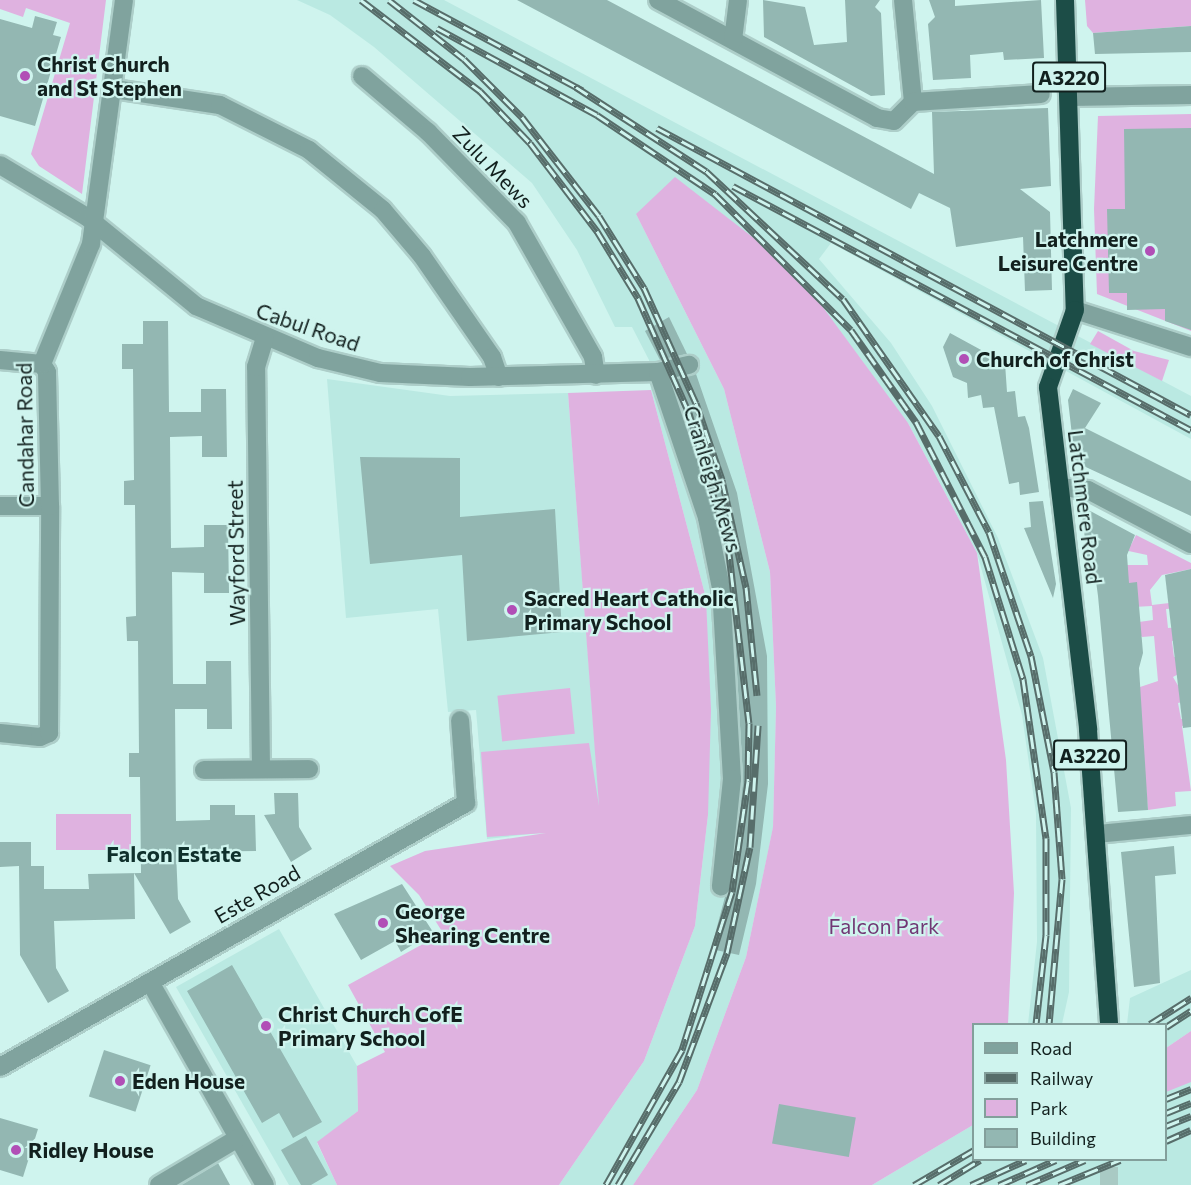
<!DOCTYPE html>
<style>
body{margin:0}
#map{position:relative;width:1191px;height:1185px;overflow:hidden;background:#cff4ee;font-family:Commissioner,sans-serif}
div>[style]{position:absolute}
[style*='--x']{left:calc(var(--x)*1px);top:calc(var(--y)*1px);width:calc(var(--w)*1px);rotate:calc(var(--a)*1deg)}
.built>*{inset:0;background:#bae9e2}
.green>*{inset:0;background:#dfb2e0;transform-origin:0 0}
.building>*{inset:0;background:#93b7b2;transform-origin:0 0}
.highway-tunnel>*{height:18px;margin-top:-9px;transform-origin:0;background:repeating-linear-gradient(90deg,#a9cac4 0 18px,transparent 0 27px)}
.roads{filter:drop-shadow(2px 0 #adcec9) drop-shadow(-2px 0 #adcec9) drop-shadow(0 2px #adcec9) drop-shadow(0 -2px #adcec9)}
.minor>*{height:18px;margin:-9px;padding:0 9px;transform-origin:9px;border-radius:9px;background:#80a39e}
.highway>*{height:18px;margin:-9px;padding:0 9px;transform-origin:9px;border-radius:9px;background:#1c4d47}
.rail>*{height:7px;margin-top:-3.5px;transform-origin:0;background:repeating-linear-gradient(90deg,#cff4ee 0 14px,#576d6a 0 28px);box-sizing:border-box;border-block:2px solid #576d6a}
.dots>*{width:16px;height:16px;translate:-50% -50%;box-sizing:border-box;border:3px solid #cff4ee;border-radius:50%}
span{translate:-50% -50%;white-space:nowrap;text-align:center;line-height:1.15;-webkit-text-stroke:4.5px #cff4ee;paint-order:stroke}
.shield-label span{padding:2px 4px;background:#cff4ee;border:2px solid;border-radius:4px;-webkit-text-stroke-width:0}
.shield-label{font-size:20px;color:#12201e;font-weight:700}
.poi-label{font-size:21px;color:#12201e;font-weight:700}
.left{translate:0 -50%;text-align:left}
.right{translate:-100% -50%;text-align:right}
.street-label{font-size:21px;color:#12201e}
.park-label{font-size:21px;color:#713774}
.neighbourhood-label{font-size:22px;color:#0f302c;font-weight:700}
.legend{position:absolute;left:972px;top:1023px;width:195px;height:138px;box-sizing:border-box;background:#cff4ee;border:2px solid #839f9b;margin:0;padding:8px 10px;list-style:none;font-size:18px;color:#12201e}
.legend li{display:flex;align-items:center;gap:12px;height:30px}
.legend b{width:30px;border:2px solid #839f9b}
</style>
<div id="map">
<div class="built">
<div style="clip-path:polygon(297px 0,444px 0,1191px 396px,1191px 439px,831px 243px,819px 259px,891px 343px,932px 406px,998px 538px,1043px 658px,1071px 808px,1069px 992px,1062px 1024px,1028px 1024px,1037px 942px,1036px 813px,1022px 715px,977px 553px,908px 423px,636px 214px,724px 389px,770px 572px,776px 707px,773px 828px,746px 957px,697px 1090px,633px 1185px,559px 1185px,644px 1061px,695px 926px,708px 815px,706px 598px,651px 390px,649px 360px,632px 327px,615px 327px,577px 250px,532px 183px,374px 47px,330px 15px)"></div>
<div style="clip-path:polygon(327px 379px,450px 396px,568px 393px,601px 826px,487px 839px,476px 710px,448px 712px,438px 609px,346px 618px)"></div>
<div style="clip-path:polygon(279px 929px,357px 1066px,358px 1111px,317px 1143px,337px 1185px,289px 1185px,176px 987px)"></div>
<div style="clip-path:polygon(1191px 970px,1191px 1031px,1166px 1048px,1166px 1024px,1127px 1024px,1130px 998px)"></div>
<div style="clip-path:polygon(1191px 1080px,1191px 1185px,872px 1185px,973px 1125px,974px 1160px,1166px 1160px,1166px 1091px)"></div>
</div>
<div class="green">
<div style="clip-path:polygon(0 0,106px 0,82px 194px,39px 166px,31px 154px,70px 23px,26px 8px,23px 17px,0 9px)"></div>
<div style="clip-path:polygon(1085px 0,1191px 0,1191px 26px,1093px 33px,1087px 26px)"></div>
<div style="clip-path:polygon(1191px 114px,1191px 331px,1097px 294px,1094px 209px,1098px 116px)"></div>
<div style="clip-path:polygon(675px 177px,755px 239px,822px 306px,908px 423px,977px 553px,1006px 760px,1014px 893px,1008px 1024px,974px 1024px,973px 1125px,872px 1185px,633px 1185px,697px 1090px,746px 957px,773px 827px,776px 707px,770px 572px,724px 389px,636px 214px)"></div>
<div style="clip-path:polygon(1098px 331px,1134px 351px,1169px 360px,1162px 381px,1090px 344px)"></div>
<div style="clip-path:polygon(651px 390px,706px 598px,711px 710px,708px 815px,695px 926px,644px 1061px,559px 1185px,337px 1185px,317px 1142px,358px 1111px,357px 1066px,385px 1052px,348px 985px,443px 933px,419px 895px,390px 866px,425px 851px,546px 833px,487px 837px,481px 752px,589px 743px,599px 806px,568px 393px)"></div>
<div style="clip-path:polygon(1136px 535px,1191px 563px,1191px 569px,1162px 575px,1150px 590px,1152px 605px,1178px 602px,1179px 608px,1166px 609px,1168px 628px,1180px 627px,1181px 640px,1172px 641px,1174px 657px,1183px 656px,1184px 671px,1173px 677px,1187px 701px,1178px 703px,1181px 719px,1189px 719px,1189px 725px,1182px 726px,1191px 791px,1175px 792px,1176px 806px,1148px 810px,1137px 688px,1158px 681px,1154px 636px,1142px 637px,1132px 623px,1153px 620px,1152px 606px,1133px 607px,1119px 584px,1124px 565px,1148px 565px,1147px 555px,1110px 547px,1121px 539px,1131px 545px)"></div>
<div style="left:570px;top:688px;width:46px;height:73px;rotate:84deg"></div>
<div style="left:56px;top:814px;width:75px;height:36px"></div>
<div style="clip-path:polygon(1191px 1031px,1191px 1082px,1166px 1092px,1166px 1048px)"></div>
</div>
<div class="building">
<div style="clip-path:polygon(517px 0,607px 0,934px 174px,932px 112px,1048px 108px,1051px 186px,1020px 189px,1050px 212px,1052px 290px,1025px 291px,1023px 237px,956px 247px,950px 208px,919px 193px,911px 209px)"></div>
<div style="clip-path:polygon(763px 0,805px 7px,814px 45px,847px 42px,845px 0,880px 0,875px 7px,881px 13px,885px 95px,871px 96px,764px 37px)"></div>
<div style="clip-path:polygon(929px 0,955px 0,955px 6px,1041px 0,1044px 58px,1004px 60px,1003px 52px,970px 55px,971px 78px,933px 80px,928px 24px,935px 17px)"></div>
<div style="clip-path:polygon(35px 16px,57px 22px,53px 35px,61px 37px,35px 126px,0 116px,0 19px,32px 28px)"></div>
<div style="clip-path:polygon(1191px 26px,1191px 52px,1095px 54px,1093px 33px)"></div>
<div style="clip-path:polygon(1191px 128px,1191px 330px,1165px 321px,1165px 309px,1127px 310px,1127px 293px,1109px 293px,1107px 209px,1125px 209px,1124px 129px)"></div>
<div style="clip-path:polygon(669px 317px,687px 354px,660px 360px,645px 331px)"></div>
<div style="clip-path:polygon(143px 321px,168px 321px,169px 412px,201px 412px,201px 389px,226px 389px,227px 457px,202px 457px,202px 436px,170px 437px,171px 548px,204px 547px,204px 525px,228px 525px,229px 593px,204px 593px,204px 573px,172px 572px,173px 684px,206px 684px,206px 661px,231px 661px,232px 729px,207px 729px,207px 709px,175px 709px,176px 821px,210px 820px,210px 805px,235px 805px,235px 815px,255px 815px,256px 851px,176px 852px,178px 899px,191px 922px,170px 934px,134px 873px,135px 919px,54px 921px,56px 968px,69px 991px,48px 1003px,20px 955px,19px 866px,0 867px,0 842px,31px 842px,31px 866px,44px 866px,44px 889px,89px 889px,88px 874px,141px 873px,140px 777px,129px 777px,129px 753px,139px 753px,138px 641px,127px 641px,126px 617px,136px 616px,135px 505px,124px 505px,124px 481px,134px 480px,133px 369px,122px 369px,122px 344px,143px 344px)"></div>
<div style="clip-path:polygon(950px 333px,1005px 363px,1007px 392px,1015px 391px,1018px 417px,1025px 416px,1029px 428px,1039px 492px,1020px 495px,1019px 482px,1009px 484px,994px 407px,983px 408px,981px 395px,968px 398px,967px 383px,953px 377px,943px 347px)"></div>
<div style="clip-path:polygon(696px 374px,737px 493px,767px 656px,768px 784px,756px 884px,739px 955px,711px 949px,725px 897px,732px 887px,743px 778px,732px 586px,718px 515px,673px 380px)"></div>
<div style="clip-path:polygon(1073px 389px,1101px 403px,1085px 428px,1191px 481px,1191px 516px,1075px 462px,1068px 400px)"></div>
<div style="clip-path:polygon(360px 457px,460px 458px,460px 517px,555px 509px,562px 632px,467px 641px,462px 555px,370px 564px)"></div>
<div style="clip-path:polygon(1043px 501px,1056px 584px,1053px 598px,1024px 528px,1031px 527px,1029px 502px)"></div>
<div style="clip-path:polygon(1081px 506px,1135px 535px,1127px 555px,1129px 583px,1137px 582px,1143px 653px,1139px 668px,1148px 810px,1118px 812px,1098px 596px,1096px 581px,1090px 581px)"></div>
<div style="clip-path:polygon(1191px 569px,1191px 727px,1183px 728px,1165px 575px)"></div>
<div style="clip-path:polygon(274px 793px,298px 793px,299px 827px,312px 849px,291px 862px,264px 815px,275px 814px)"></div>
<div style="clip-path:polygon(1174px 846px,1176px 874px,1155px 876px,1160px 983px,1134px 987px,1121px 852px)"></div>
<div style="clip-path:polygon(402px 884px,433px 932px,401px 952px,395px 941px,361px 960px,334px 914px)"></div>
<div style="clip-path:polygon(232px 965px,322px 1122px,293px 1138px,279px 1113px,262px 1123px,187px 991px)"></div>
<div style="left:104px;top:1050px;width:49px;height:49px;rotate:18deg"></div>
<div style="left:779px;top:1104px;width:78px;height:40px;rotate:10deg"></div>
<div style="clip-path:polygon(0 1118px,38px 1129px,23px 1177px,0 1170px)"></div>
<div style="clip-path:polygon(306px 1136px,328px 1175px,311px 1185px,301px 1185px,281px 1150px)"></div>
<div style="clip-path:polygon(218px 1163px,230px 1185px,181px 1185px)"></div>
</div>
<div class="highway-tunnel">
<div style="--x:1109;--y:1185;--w:25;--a:-90"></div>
</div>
<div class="roads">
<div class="minor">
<div style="--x:658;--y:0;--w:249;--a:28.3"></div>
<div style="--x:877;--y:118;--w:17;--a:10"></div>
<div style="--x:894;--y:121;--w:27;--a:-45"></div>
<div style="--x:913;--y:102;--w:102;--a:-95.6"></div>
<div style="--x:733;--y:40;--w:40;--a:-82.9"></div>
<div style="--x:362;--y:76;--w:87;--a:40.3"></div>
<div style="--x:428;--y:132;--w:127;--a:45.6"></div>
<div style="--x:517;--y:223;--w:154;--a:60.4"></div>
<div style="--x:593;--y:357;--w:18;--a:81"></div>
<div style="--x:114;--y:89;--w:107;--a:8.6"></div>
<div style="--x:220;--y:105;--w:100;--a:26.8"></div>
<div style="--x:309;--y:150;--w:95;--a:39"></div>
<div style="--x:383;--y:210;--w:60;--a:49.7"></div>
<div style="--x:422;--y:256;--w:123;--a:55.3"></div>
<div style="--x:492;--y:357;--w:21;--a:71"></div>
<div style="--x:1070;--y:97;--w:121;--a:-0.9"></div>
<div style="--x:913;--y:102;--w:128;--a:-3.6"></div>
<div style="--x:0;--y:165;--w:101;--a:30.9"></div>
<div style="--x:87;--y:217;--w:141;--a:39.2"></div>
<div style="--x:196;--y:306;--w:133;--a:23.1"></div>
<div style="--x:318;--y:358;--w:64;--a:13.6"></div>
<div style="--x:380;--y:373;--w:90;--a:2.5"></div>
<div style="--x:470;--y:377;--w:188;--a:-1.5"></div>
<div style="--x:658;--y:372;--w:32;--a:-13"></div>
<div style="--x:1075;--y:310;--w:122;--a:17.7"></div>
<div style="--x:0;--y:360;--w:42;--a:5.4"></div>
<div style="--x:658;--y:372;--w:154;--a:71.4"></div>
<div style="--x:707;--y:518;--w:71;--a:78.7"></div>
<div style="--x:721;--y:588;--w:191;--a:86.7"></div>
<div style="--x:732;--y:779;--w:108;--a:95.9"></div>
<div style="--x:1060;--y:487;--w:28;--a:6"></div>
<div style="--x:1088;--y:490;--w:116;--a:27.7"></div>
<div style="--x:0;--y:506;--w:50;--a:0"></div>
<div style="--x:0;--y:733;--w:40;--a:5.7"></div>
<div style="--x:40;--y:737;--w:10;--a:-24"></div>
<div style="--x:49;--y:733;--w:227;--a:-89.7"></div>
<div style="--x:50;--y:506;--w:134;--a:-91.3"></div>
<div style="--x:47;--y:372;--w:9;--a:-122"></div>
<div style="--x:42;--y:364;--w:130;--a:-67.8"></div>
<div style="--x:91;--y:244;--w:246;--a:-82.3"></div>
<div style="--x:261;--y:768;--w:401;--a:-90.7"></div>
<div style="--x:256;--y:367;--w:30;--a:-73"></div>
<div style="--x:204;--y:770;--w:105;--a:-0.5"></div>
<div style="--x:1097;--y:834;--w:94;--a:-5.5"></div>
<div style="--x:150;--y:982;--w:233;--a:60.5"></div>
<div style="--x:0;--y:1067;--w:536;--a:-29.53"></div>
<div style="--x:466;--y:803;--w:83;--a:-94.1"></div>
<div style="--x:159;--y:1185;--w:92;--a:-30.7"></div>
</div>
<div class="highway">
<div style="--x:1065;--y:0;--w:310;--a:88.2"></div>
<div style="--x:1075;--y:310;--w:82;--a:109.3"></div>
<div style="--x:1048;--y:387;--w:345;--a:83.3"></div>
<div style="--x:1088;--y:730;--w:295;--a:85.9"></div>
</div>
</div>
<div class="rail">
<div style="--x:361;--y:0;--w:150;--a:37.4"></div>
<div style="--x:480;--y:91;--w:72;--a:46.1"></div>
<div style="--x:530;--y:143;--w:111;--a:52.7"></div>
<div style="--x:597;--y:231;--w:79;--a:58.5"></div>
<div style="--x:638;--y:298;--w:126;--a:66.1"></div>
<div style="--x:689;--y:413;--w:138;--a:73.5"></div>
<div style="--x:728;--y:545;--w:179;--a:83.3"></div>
<div style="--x:749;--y:723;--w:58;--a:91"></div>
<div style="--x:748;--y:781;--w:112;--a:98.2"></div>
<div style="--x:732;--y:892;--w:166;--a:107.6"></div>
<div style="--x:682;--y:1050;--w:155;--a:119.4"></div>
<div style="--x:389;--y:0;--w:95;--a:38.2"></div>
<div style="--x:464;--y:59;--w:82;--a:45"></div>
<div style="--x:522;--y:117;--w:125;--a:52.1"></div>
<div style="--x:599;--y:216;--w:85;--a:58"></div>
<div style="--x:644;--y:288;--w:126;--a:65.7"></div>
<div style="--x:696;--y:403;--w:81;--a:71.3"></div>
<div style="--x:722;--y:480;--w:110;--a:77.4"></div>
<div style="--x:746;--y:587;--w:109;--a:84.2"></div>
<div style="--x:414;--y:0;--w:191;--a:28.2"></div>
<div style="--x:437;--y:28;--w:182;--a:28.5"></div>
<div style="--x:597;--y:115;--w:142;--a:33.8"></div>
<div style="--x:715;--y:194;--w:192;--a:45"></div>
<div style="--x:851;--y:330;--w:113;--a:54.8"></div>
<div style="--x:916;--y:422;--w:152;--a:62.9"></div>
<div style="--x:985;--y:557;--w:128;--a:72.7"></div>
<div style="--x:1023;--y:679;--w:161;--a:81.8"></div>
<div style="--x:1046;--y:838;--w:97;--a:90"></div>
<div style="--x:1046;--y:935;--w:90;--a:96.4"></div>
<div style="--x:576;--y:87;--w:155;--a:32.9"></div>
<div style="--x:706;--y:171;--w:187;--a:43.1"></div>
<div style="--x:843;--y:299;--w:167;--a:55"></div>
<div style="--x:939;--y:436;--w:108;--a:62.5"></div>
<div style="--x:989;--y:532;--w:131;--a:71.3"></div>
<div style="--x:1031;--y:656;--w:118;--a:78.8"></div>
<div style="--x:1054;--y:772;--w:107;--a:85.7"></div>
<div style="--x:1062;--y:879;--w:146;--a:95.1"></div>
<div style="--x:657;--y:128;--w:606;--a:28.26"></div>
<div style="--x:733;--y:186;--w:519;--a:28.05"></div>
<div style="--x:1150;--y:1024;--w:49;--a:-32.4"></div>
<div style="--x:1166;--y:1027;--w:30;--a:-33"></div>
<div style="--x:1166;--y:1099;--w:27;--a:-22"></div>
<div style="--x:1166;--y:1113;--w:27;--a:-22"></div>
<div style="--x:1166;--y:1126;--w:27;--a:-22"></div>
<div style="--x:1166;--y:1141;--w:27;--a:-24"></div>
<div style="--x:618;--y:1185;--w:120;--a:-59.4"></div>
<div style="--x:679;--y:1082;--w:138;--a:-69.6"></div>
<div style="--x:727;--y:953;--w:108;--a:-77.8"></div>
<div style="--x:750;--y:847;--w:122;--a:-86.2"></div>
<div style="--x:914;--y:1185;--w:69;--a:-30.3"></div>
<div style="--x:939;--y:1185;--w:48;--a:-31.4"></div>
<div style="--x:971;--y:1185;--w:60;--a:-24.4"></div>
<div style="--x:999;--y:1185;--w:62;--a:-23.7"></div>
<div style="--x:1027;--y:1185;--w:63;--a:-23.3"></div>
<div style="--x:1059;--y:1185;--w:66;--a:-22.3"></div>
</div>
<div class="dots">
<div style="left:25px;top:76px;background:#b14fb6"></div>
<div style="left:1150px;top:251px;background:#b14fb6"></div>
<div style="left:964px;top:359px;background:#b14fb6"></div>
<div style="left:512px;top:610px;background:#b14fb6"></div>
<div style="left:383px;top:923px;background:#b14fb6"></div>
<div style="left:266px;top:1026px;background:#b14fb6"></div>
<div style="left:120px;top:1081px;background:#b14fb6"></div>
<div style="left:16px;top:1150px;background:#b14fb6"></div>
</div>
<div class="shield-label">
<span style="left:1069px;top:77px">A3220</span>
<span style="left:1090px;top:755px">A3220</span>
</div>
<div class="poi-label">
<span class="left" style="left:37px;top:76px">Christ Church<br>and St Stephen</span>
<span class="right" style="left:1138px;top:251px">Latchmere<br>Leisure Centre</span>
<span class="left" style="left:976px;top:359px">Church of Christ</span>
<span class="left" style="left:524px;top:610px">Sacred Heart Catholic<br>Primary School</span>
<span class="left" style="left:395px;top:923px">George<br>Shearing Centre</span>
<span class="left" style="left:278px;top:1026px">Christ Church CofE<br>Primary School</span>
<span class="left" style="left:132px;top:1081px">Eden House</span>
<span class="left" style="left:28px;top:1150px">Ridley House</span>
</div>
<div class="street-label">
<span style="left:493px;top:167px;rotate:46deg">Zulu Mews</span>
<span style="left:308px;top:327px;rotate:19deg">Cabul Road</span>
<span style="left:25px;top:435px;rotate:-91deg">Candahar Road</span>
<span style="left:713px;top:479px;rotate:73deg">Cranleigh Mews</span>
<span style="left:1085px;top:507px;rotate:83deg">Latchmere Road</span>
<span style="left:236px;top:553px;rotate:-91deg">Wayford Street</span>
<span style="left:257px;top:894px;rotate:-30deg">Este Road</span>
</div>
<div class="park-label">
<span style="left:884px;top:926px">Falcon Park</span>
</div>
<div class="neighbourhood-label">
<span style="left:174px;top:854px">Falcon Estate</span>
</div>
<ul class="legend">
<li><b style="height:8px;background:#80a39e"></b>Road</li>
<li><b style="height:8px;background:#576d6a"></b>Railway</li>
<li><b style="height:16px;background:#dfb2e0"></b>Park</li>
<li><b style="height:16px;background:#93b7b2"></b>Building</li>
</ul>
</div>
